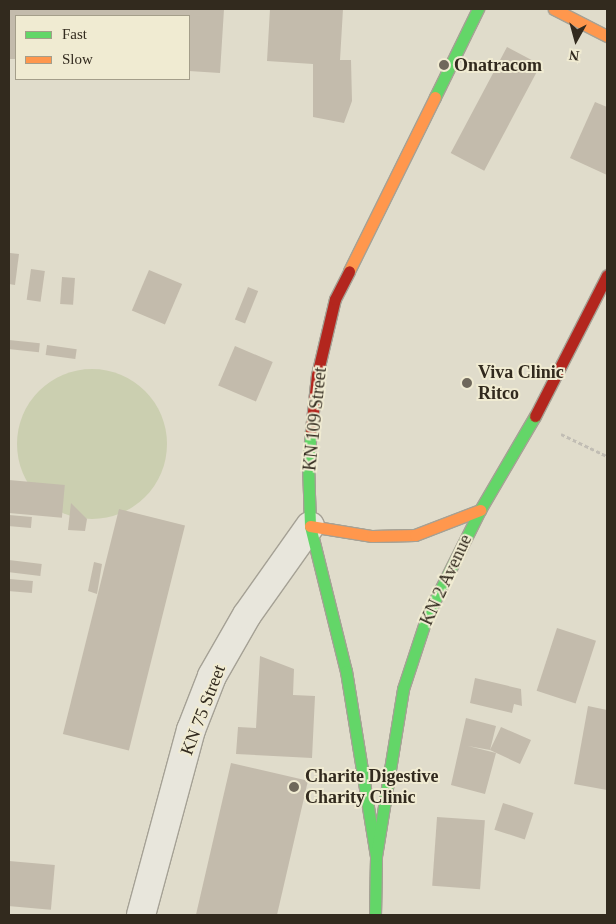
<!DOCTYPE html>
<style>
body{margin:0}
#map{position:relative;width:616px;height:924px;overflow:hidden;background:#e0dccb;font-family:Georgia,serif}
div>[style]{position:absolute}
[style*='--x']{left:calc(var(--x)*1px);top:calc(var(--y)*1px);width:calc(var(--w)*1px);rotate:calc(var(--a)*1deg)}
.green>*{inset:0;background:#cbcfb0}
.round{border-radius:50%}
.building>*{inset:0;background:#c3bbac;transform-origin:0 0}
.path>*{height:3px;margin-top:-1.5px;transform-origin:0;background:repeating-linear-gradient(90deg,#c1bdb4 0 4px,transparent 0 6.5px)}
.roads{filter:drop-shadow(1px 0 #a5a195) drop-shadow(-1px 0 #a5a195) drop-shadow(0 1px #a5a195) drop-shadow(0 -1px #a5a195)}
.street>*{height:28px;margin:-14px;padding:0 14px;transform-origin:14px;border-radius:14px;background:#e8e6dc}
.fast>*{height:11px;margin:-5.5px;padding:0 5.5px;transform-origin:5.5px;border-radius:5.5px;background:#63d668}
.slow>*{height:11px;margin:-5.5px;padding:0 5.5px;transform-origin:5.5px;border-radius:5.5px;background:#ff974d}
.jam>*{height:11px;margin:-5.5px;padding:0 5.5px;transform-origin:5.5px;border-radius:5.5px;background:#b3261e}
.dots>*{width:14px;height:14px;translate:-50% -50%;box-sizing:border-box;border:2px solid #f0ebd2;border-radius:50%}
span{translate:-50% -50%;white-space:nowrap;text-align:center;line-height:1.15;-webkit-text-stroke:4px #f0ebd2;paint-order:stroke}
.poi-label{font-size:18px;color:#322a1e;font-weight:700}
.left{translate:0 -50%;text-align:left}
.street-label{font-size:18px;color:#322a1e}
.frame{position:absolute;inset:0;border:10px solid #322a1e;pointer-events:none}
.legend{position:absolute;left:15px;top:15px;width:175px;height:65px;box-sizing:border-box;background:#f0ebd2;border:1px solid #a49e8a;margin:0;padding:6px 9px;list-style:none;font-size:15px;color:#322a1e}
.legend li{display:flex;align-items:center;gap:10px;height:25px}
.legend b{width:25px;border:1px solid #a49e8a}
.north{position:absolute;left:551px;top:15px;width:50px;height:50px;-webkit-text-stroke:4px #f0ebd2;paint-order:stroke;rotate:187deg;font-size:14px;font-weight:700;line-height:20px;text-align:center;color:#322a1e}
.north::after{content:'';display:block;margin:auto;width:18px;height:22px;background:#322a1e;clip-path:polygon(50% 0,100% 100%,50% 72%,0 100%)}
</style>
<div id="map">
<div class="green">
<div class="round" style="left:17px;top:369px;width:150px;height:150px"></div>
</div>
<div class="building">
<div style="clip-path:polygon(9px 9px,224px 9px,220px 73px,189px 71px,189px 16px,16px 16px,16px 59px,9px 59px)"></div>
<div style="clip-path:polygon(270px 9px,343px 9px,340px 60px,351px 60px,352px 101px,344px 123px,313px 117px,313px 64px,267px 61px)"></div>
<div style="left:507px;top:47px;width:38px;height:120px;rotate:28deg"></div>
<div style="clip-path:polygon(595px 102px,607px 107px,607px 175px,570px 158px)"></div>
<div style="clip-path:polygon(10px 253px,19px 254px,15px 285px,9px 284px)"></div>
<div style="left:31px;top:269px;width:14px;height:31px;rotate:8deg"></div>
<div style="left:149px;top:270px;width:36px;height:44px;rotate:23deg"></div>
<div style="left:62px;top:277px;width:13px;height:27px;rotate:4deg"></div>
<div style="left:248px;top:287px;width:11px;height:35px;rotate:22deg"></div>
<div style="left:9px;top:340px;width:31px;height:9px;rotate:6deg"></div>
<div style="left:47px;top:345px;width:30px;height:10px;rotate:8deg"></div>
<div style="left:235px;top:346px;width:41px;height:43px;rotate:23deg"></div>
<div style="left:9px;top:480px;width:56px;height:33px;rotate:5deg"></div>
<div style="clip-path:polygon(71px 503px,87px 519px,85px 531px,68px 530px)"></div>
<div style="left:119px;top:509px;width:68px;height:232px;rotate:14deg"></div>
<div style="left:9px;top:515px;width:23px;height:11px;rotate:5deg"></div>
<div style="left:9px;top:560px;width:33px;height:12px;rotate:7deg"></div>
<div style="clip-path:polygon(94px 562px,102px 564px,97px 594px,88px 591px)"></div>
<div style="left:9px;top:579px;width:24px;height:12px;rotate:5deg"></div>
<div style="left:557px;top:628px;width:41px;height:66px;rotate:18deg"></div>
<div style="clip-path:polygon(260px 656px,294px 669px,293px 695px,315px 696px,312px 758px,236px 754px,238px 727px,256px 728px)"></div>
<div style="clip-path:polygon(475px 678px,521px 689px,522px 706px,514px 704px,512px 713px,470px 703px)"></div>
<div style="clip-path:polygon(588px 706px,607px 710px,607px 790px,574px 784px)"></div>
<div style="clip-path:polygon(466px 718px,496px 726px,490px 750px,501px 727px,531px 740px,520px 764px,490px 750px,468px 746px,496px 753px,485px 794px,451px 785px)"></div>
<div style="left:231px;top:763px;width:79px;height:156px;rotate:13deg"></div>
<div style="left:503px;top:803px;width:32px;height:28px;rotate:18deg"></div>
<div style="left:437px;top:817px;width:48px;height:69px;rotate:4deg"></div>
<div style="left:9px;top:861px;width:46px;height:45px;rotate:5deg"></div>
</div>
<div class="path">
<div style="--x:561;--y:434;--w:51;--a:25.6"></div>
</div>
<div class="roads">
<div class="street">
<div style="--x:141;--y:915;--w:192;--a:-74.9"></div>
<div style="--x:191;--y:730;--w:58;--a:-68.7"></div>
<div style="--x:212;--y:676;--w:70;--a:-60.2"></div>
<div style="--x:247;--y:615;--w:109;--a:-54.7"></div>
</div>
<div class="fast">
<div style="--x:435;--y:97;--w:98;--a:-64"></div>
<div style="--x:311;--y:430;--w:32;--a:95"></div>
<div style="--x:308;--y:462;--w:64;--a:88.2"></div>
<div style="--x:310;--y:526;--w:149;--a:76.1"></div>
<div style="--x:346;--y:671;--w:187;--a:80.8"></div>
<div style="--x:375;--y:915;--w:59;--a:-89"></div>
<div style="--x:376;--y:856;--w:169;--a:-80.8"></div>
<div style="--x:403;--y:689;--w:77;--a:-71.8"></div>
<div style="--x:427;--y:616;--w:119;--a:-63.4"></div>
<div style="--x:480;--y:510;--w:109;--a:-59.7"></div>
</div>
<div class="slow">
<div style="--x:554;--y:9;--w:59;--a:27"></div>
<div style="--x:349;--y:271;--w:194;--a:-63.7"></div>
<div style="--x:310;--y:526;--w:63;--a:9.2"></div>
<div style="--x:372;--y:536;--w:43;--a:-1.3"></div>
<div style="--x:415;--y:535;--w:70;--a:-21"></div>
</div>
<div class="jam">
<div style="--x:535;--y:416;--w:158;--a:-62.9"></div>
<div style="--x:311;--y:430;--w:55;--a:-83.8"></div>
<div style="--x:317;--y:375;--w:78;--a:-76.7"></div>
<div style="--x:335;--y:299;--w:31;--a:-63"></div>
</div>
</div>
<div class="dots">
<div style="left:444px;top:65px;background:#6f685b"></div>
<div style="left:467px;top:383px;background:#6f685b"></div>
<div style="left:294px;top:787px;background:#6f685b"></div>
</div>
<div class="poi-label">
<span class="left" style="left:454px;top:65px">Onatracom</span>
<span class="left" style="left:478px;top:383px">Viva Clinic<br>Ritco</span>
<span class="left" style="left:305px;top:787px">Charite Digestive<br>Charity Clinic</span>
</div>
<div class="street-label">
<span style="left:315px;top:419px;rotate:-84deg">KN 109 Street</span>
<span style="left:446px;top:580px;rotate:-65deg">KN 2 Avenue</span>
<span style="left:203px;top:710px;rotate:-69deg">KN 75 Street</span>
</div>
<div class="frame"></div>
<ul class="legend">
<li><b style="height:6px;background:#63d668"></b>Fast</li>
<li><b style="height:6px;background:#ff974d"></b>Slow</li>
</ul>
<div class="north">N</div>
</div>
